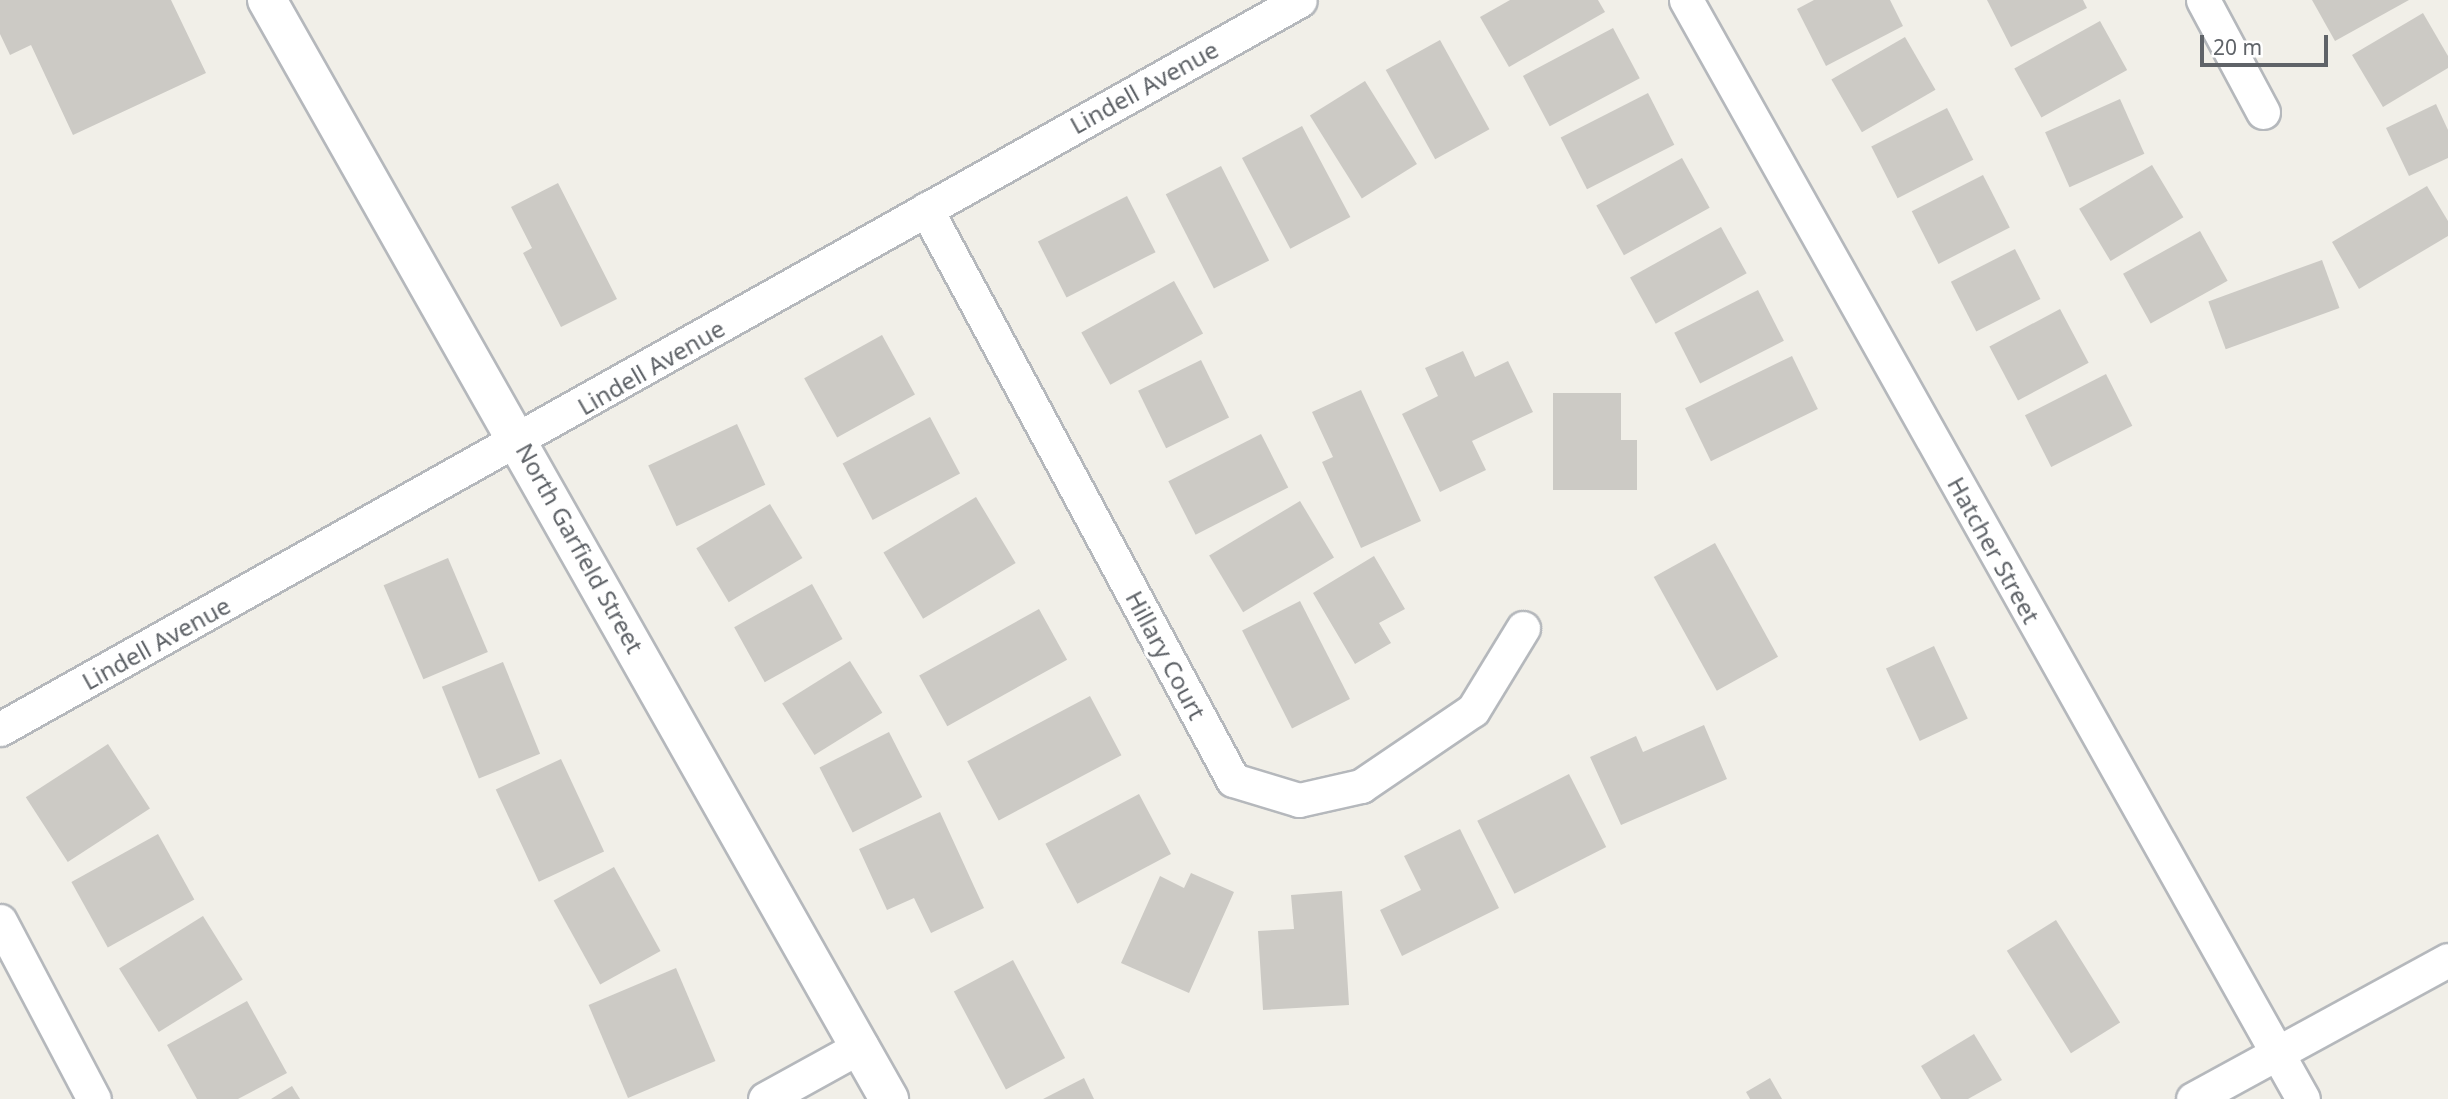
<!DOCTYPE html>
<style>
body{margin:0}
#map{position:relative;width:2448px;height:1099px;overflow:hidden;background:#f1efe8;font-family:"Noto Sans",sans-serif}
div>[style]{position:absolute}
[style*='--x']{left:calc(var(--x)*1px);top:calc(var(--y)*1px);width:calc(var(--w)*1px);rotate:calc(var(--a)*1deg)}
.building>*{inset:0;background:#cccac5;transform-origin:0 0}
.roads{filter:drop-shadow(2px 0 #b5b8bc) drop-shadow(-2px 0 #b5b8bc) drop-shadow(0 2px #b5b8bc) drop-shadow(0 -2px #b5b8bc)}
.minor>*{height:33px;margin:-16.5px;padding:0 16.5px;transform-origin:16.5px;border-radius:16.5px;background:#fff}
.tertiary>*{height:38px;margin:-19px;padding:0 19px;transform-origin:19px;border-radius:19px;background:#fff}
span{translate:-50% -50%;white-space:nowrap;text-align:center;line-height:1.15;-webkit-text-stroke:7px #fff;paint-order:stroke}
.street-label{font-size:24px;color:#5f6368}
.scale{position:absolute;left:2200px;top:35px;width:128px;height:32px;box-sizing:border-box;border:4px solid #5f6368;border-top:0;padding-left:9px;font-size:21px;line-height:24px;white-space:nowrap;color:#5f6368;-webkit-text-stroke:5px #fff;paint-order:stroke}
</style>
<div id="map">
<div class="building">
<div style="clip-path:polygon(0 0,171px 0,206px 73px,73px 135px,31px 45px,10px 55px,0 34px)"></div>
<div style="clip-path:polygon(1510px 0,1598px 0,1605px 12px,1509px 67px,1480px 17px)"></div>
<div style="clip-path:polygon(1814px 0,1890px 0,1903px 26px,1826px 66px,1797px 9px)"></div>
<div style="clip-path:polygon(1987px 0,2083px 0,2087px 8px,2011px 47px)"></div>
<div style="clip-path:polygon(2312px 0,2409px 0,2335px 41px)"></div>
<div style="clip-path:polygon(2423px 13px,2448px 56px,2448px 68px,2383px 107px,2352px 55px)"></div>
<div style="left:2100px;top:21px;width:56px;height:98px;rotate:61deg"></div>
<div style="left:1613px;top:28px;width:57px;height:102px;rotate:62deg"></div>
<div style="left:1905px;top:37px;width:61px;height:85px;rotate:60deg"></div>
<div style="left:1440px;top:40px;width:102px;height:62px;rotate:61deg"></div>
<div style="left:1365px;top:81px;width:98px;height:65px;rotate:58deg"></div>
<div style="left:1648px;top:93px;width:58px;height:98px;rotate:63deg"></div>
<div style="left:2120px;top:99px;width:60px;height:82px;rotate:66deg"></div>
<div style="clip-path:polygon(2436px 104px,2448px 130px,2448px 158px,2409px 176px,2386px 128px)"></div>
<div style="left:1947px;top:108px;width:58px;height:85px;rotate:63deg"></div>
<div style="left:1302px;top:126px;width:103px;height:68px;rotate:62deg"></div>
<div style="left:1682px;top:158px;width:57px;height:98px;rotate:61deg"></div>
<div style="left:2152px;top:165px;width:61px;height:85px;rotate:59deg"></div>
<div style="left:1221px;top:166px;width:106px;height:62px;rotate:63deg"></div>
<div style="left:1983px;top:175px;width:59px;height:80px;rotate:63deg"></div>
<div style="clip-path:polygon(558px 183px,617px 299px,561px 327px,523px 253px,532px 248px,511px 207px)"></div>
<div style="clip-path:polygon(2427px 186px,2448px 221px,2448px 236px,2359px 289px,2332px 242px)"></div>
<div style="left:1127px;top:196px;width:63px;height:100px;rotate:63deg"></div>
<div style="left:1721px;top:227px;width:53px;height:104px;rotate:61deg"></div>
<div style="left:2200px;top:231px;width:57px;height:88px;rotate:61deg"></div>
<div style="left:2015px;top:249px;width:56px;height:72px;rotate:63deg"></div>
<div style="left:2322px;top:260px;width:51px;height:121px;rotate:70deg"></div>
<div style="left:1174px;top:281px;width:60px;height:106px;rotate:61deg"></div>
<div style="left:1758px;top:290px;width:57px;height:94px;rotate:63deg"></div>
<div style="left:2060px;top:309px;width:61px;height:80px;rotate:62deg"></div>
<div style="left:882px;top:335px;width:68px;height:89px;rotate:61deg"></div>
<div style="clip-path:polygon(1463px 351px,1475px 377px,1508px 361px,1533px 412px,1472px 441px,1486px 470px,1440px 492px,1402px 414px,1438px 396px,1425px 368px)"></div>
<div style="left:1792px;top:356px;width:59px;height:119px;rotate:64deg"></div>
<div style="left:1201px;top:360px;width:64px;height:70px;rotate:64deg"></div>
<div style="left:2106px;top:374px;width:58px;height:91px;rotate:63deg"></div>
<div style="clip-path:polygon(1361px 390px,1421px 521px,1361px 548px,1322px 462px,1333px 457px,1312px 412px)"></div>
<div style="clip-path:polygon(1553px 393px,1621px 393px,1621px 440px,1637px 440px,1637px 490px,1553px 490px)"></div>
<div style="left:930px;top:417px;width:64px;height:99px;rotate:62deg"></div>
<div style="left:737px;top:424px;width:67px;height:98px;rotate:65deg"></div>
<div style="left:1261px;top:434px;width:60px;height:104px;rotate:63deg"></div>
<div style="left:976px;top:497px;width:77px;height:108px;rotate:59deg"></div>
<div style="left:1300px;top:501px;width:66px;height:106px;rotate:59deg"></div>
<div style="left:770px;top:504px;width:63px;height:86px;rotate:59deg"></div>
<div style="left:1715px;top:543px;width:130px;height:70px;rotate:61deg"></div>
<div style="clip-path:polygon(1374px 556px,1405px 609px,1379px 623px,1391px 643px,1355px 664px,1313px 593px)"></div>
<div style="left:448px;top:558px;width:102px;height:70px;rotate:67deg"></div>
<div style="left:812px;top:584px;width:63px;height:89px;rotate:61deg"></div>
<div style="left:1300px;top:601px;width:110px;height:65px;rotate:63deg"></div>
<div style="left:1039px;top:609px;width:58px;height:137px;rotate:61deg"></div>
<div style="left:1934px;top:646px;width:80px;height:53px;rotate:65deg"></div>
<div style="left:850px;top:661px;width:61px;height:80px;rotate:58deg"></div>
<div style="left:503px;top:662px;width:99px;height:66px;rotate:68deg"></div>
<div style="left:1090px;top:696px;width:67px;height:139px;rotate:62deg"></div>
<div style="clip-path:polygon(1704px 725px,1727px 779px,1621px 825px,1590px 757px,1636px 736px,1643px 752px)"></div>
<div style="left:889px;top:732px;width:73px;height:78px;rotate:63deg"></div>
<div style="left:108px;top:744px;width:77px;height:98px;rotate:57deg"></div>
<div style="left:561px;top:759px;width:102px;height:72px;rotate:65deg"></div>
<div style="left:1569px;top:774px;width:82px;height:103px;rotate:63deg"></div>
<div style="left:1139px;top:794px;width:68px;height:106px;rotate:62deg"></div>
<div style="clip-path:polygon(940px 812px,984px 908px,931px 933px,914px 898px,887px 910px,859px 849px)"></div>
<div style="clip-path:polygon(1460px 829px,1499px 908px,1402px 956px,1380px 910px,1421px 890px,1404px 856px)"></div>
<div style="left:158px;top:834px;width:75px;height:99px;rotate:61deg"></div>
<div style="left:614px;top:867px;width:96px;height:69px;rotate:61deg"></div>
<div style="clip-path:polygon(1191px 873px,1234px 892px,1189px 993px,1121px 963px,1160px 876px,1184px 888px)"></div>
<div style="clip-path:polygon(1342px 891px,1349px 1005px,1263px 1010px,1258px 931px,1294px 929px,1291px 895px)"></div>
<div style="left:203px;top:916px;width:75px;height:99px;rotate:58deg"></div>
<div style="left:2056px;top:920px;width:121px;height:58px;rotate:58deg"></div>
<div style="left:1013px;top:960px;width:111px;height:67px;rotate:62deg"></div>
<div style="left:676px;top:968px;width:101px;height:95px;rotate:67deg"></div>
<div style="clip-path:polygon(247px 1001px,287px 1073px,238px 1099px,197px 1099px,167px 1045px)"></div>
<div style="clip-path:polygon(1974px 1034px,2002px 1080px,1968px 1099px,1941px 1099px,1921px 1066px)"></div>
<div style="clip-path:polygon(1084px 1078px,1094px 1099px,1043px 1099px)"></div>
<div style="clip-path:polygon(1770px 1078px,1782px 1099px,1750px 1099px,1746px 1092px)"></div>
<div style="clip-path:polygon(292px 1086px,300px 1099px,271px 1099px)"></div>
</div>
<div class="roads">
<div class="minor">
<div style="--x:1686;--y:0;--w:1260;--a:60.69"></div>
<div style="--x:2203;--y:0;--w:127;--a:61.8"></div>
<div style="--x:926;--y:209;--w:648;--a:61.74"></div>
<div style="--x:1233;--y:780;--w:69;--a:16.9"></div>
<div style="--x:1299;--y:800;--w:64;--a:-12.7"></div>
<div style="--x:1361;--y:786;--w:135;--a:-34.2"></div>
<div style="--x:1473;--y:710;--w:96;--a:-58.6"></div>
<div style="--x:0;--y:729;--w:1490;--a:-29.28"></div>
<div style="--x:0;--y:921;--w:201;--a:62.2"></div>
<div style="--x:765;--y:1099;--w:110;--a:-28.9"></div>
<div style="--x:2193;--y:1099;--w:290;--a:-28.6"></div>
</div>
<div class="tertiary">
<div style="--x:267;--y:0;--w:1263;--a:60.49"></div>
</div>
</div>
<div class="street-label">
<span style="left:1144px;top:87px;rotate:-29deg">Lindell Avenue</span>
<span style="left:651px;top:367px;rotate:-30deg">Lindell Avenue</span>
<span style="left:580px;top:548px;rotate:61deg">North Garfield Street</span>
<span style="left:1994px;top:550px;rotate:61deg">Hatcher Street</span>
<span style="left:156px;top:643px;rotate:-29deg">Lindell Avenue</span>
<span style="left:1166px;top:655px;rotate:62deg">Hillary Court</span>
</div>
<div class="scale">20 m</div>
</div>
